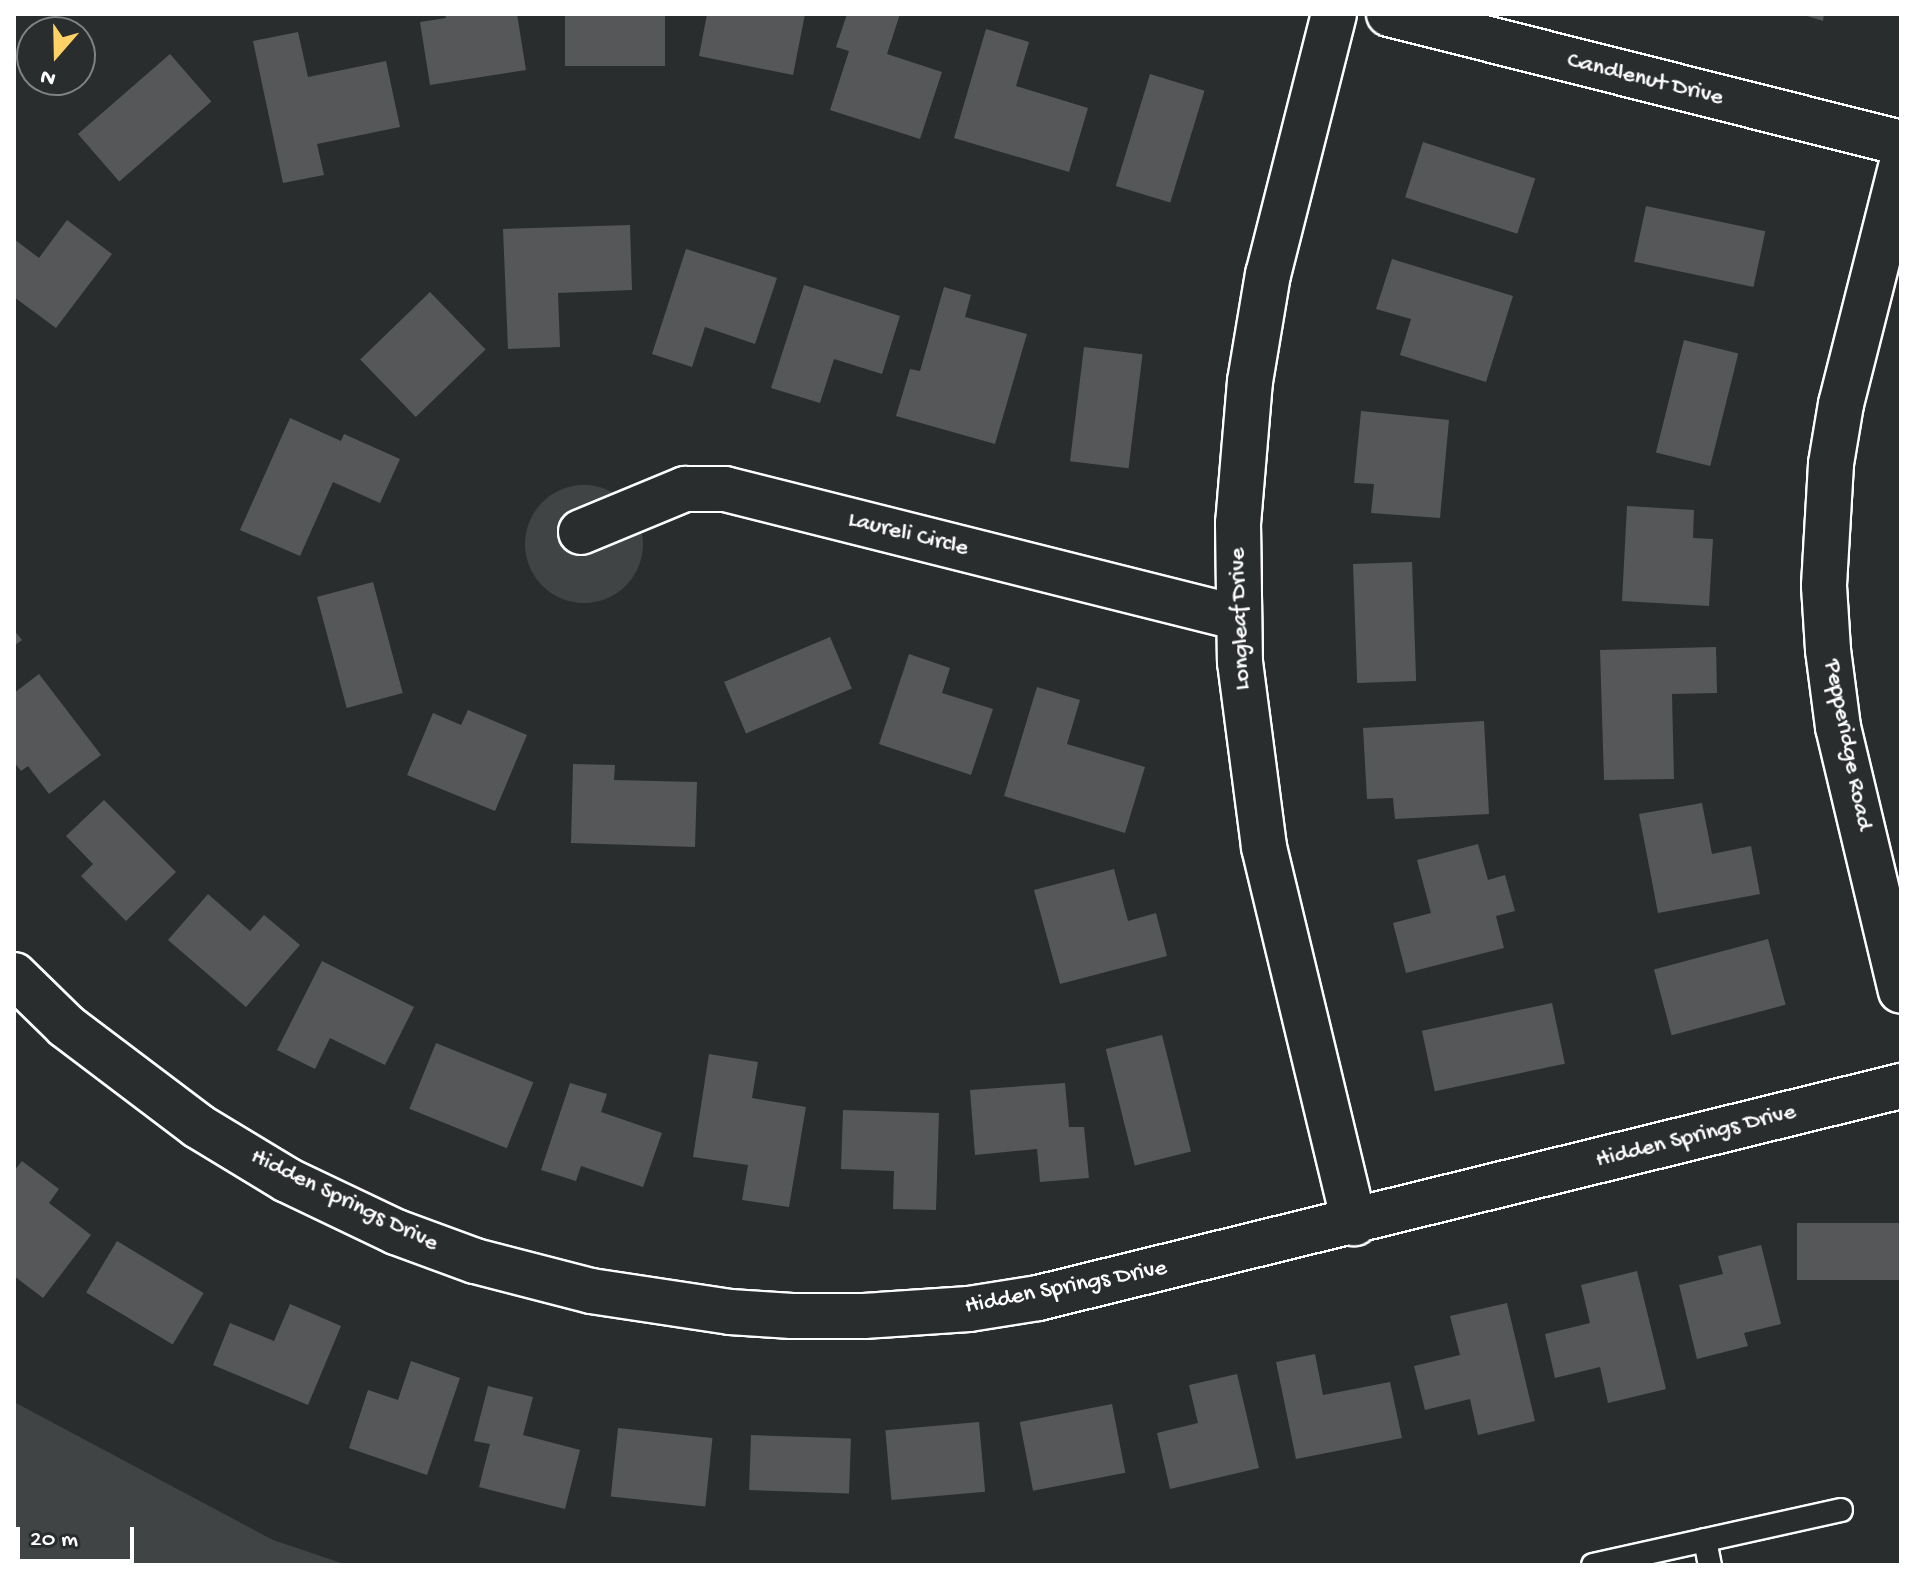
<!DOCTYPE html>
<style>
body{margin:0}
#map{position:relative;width:1915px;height:1579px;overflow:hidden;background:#2a2d2e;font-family:"Gochi Hand",sans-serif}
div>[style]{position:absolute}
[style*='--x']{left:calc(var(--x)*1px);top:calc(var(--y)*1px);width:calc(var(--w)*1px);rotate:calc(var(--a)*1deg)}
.green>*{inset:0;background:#414445}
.round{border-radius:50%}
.building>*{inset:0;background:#555758;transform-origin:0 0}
.roads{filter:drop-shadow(2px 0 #fff) drop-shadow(-2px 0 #fff) drop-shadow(0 2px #fff) drop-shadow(0 -2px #fff)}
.lane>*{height:22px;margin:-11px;padding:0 11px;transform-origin:11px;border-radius:11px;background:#2a2d2e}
.street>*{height:44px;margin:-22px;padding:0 22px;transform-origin:22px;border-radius:22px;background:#2a2d2e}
span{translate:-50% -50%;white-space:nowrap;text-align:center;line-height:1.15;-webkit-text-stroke:6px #2a2d2e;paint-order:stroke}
.street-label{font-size:24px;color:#fff}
.frame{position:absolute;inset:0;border:16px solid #fff;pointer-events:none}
.north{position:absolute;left:16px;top:16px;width:80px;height:80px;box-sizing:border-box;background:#2a2d2e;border:2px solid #7f8182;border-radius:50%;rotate:200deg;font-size:22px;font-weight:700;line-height:32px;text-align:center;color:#fff}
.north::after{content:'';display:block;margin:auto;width:28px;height:36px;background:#ffd166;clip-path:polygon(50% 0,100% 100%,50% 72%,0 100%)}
.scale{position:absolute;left:16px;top:1527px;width:118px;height:36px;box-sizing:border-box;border:4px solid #fff;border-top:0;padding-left:10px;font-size:24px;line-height:28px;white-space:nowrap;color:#fff;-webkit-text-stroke:6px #2a2d2e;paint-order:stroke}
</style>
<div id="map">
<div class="green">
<div class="round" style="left:525px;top:485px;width:118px;height:118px"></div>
<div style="clip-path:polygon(14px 1402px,273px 1540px,347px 1565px,14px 1565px)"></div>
</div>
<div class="building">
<div style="clip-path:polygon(445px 14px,517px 14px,526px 70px,430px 85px,420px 22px,446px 18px)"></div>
<div style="left:565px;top:14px;width:100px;height:52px"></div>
<div style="clip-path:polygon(707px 14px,805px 14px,793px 75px,699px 56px)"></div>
<div style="clip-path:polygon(847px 14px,900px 14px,887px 54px,942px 72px,920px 139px,830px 110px,849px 51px,836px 47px)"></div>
<div style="clip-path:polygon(1801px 14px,1824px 14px,1823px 21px)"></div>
<div style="clip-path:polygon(986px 29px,1029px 42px,1016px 86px,1088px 108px,1069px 172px,954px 138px)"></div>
<div style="clip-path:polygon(298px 32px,308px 77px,386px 61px,400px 127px,317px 144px,324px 175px,283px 183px,253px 41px)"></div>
<div style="left:170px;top:54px;width:63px;height:122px;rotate:49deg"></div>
<div style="left:1150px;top:74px;width:57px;height:117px;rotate:17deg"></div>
<div style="left:1423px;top:142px;width:118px;height:58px;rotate:18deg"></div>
<div style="left:1646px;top:206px;width:122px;height:57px;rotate:12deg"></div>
<div style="clip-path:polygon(67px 220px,112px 254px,56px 328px,14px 297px,14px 239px,39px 258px)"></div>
<div style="clip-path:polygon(630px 225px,632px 290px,558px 293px,560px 347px,508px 349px,503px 229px)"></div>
<div style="clip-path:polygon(686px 249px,777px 278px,755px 344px,705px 327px,692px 367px,652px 354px)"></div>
<div style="clip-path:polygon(1392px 259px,1513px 296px,1486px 382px,1400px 355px,1411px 319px,1376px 309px)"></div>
<div style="clip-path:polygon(804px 285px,900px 316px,882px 374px,834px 359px,820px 403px,771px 388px)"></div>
<div style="clip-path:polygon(944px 287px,971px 295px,965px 317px,1027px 334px,995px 444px,896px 416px,910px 369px,920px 371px)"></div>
<div style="left:430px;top:292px;width:80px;height:97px;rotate:46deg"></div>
<div style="left:1684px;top:340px;width:56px;height:116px;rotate:14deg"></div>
<div style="left:1084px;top:347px;width:59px;height:115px;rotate:7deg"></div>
<div style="clip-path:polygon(1361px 411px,1449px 420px,1440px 518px,1371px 513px,1374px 484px,1354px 483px)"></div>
<div style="clip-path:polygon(290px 418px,341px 441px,344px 434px,400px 459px,380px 503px,333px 482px,300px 556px,240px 530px)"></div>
<div style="clip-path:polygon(1627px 506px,1694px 510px,1693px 538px,1713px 539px,1709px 606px,1622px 601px)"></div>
<div style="left:1412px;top:562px;width:119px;height:59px;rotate:88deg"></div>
<div style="left:373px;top:582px;width:115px;height:58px;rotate:75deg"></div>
<div style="clip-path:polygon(14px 630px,22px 640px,14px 646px)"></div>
<div style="left:830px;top:637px;width:56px;height:115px;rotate:67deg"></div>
<div style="clip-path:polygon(1716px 647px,1717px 693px,1672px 694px,1674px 779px,1604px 780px,1600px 650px)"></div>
<div style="clip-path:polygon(909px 654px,950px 668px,942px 693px,993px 709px,971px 775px,879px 744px)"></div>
<div style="clip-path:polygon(39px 674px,101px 755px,49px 794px,28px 766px,21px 771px,14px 762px,14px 693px)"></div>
<div style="clip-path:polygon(1037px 687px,1080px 700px,1067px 744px,1145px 767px,1125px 833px,1004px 796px)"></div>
<div style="clip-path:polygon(468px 710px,527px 735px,495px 811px,407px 775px,433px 713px,461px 725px)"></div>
<div style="clip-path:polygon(1484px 721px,1489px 814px,1395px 819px,1393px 798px,1367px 799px,1363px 728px)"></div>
<div style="clip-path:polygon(573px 764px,615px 765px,614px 780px,697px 782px,695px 847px,571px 843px)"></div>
<div style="clip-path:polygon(104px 800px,176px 872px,126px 921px,81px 876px,93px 864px,66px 836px)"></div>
<div style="clip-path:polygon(1702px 803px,1712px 854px,1751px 846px,1760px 894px,1658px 913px,1639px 814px)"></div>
<div style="clip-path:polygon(1478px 844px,1488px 880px,1505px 875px,1515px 911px,1496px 916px,1504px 948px,1406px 973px,1393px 923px,1431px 913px,1417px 860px)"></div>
<div style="clip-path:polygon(1114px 869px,1128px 921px,1156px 913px,1167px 956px,1060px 984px,1034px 890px)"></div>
<div style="clip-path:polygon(208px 894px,250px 931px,264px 915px,300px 945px,246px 1007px,168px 940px)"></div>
<div style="left:1768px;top:939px;width:68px;height:118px;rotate:75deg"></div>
<div style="clip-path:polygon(322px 961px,414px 1007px,385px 1065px,330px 1038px,315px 1069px,277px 1050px)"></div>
<div style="left:1552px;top:1003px;width:62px;height:133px;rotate:78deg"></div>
<div style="left:1162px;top:1035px;width:120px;height:58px;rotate:76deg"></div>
<div style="left:436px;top:1043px;width:105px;height:71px;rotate:22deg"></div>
<div style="clip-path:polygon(709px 1054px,758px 1062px,752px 1098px,806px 1107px,789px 1207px,742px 1200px,748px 1165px,693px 1157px)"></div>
<div style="clip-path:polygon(570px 1083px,607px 1094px,601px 1112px,662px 1133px,643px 1187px,581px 1166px,576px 1181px,541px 1170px)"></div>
<div style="clip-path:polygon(1065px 1083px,1069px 1127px,1084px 1127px,1089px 1178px,1040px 1182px,1037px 1149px,975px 1155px,970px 1090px)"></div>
<div style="clip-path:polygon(843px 1110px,939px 1113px,936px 1210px,893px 1209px,894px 1171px,841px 1169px)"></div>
<div style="clip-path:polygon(22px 1161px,59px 1189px,49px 1203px,91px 1235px,43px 1298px,14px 1276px,14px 1171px)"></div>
<div style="left:1901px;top:1223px;width:57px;height:104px;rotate:90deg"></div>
<div style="left:117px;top:1241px;width:101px;height:60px;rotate:31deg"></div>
<div style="clip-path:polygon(1761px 1245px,1781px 1324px,1744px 1333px,1748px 1346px,1697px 1359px,1679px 1285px,1723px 1274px,1718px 1256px)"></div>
<div style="clip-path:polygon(1637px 1271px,1666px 1389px,1608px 1403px,1600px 1367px,1555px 1378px,1545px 1334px,1590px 1323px,1581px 1285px)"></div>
<div style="clip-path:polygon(1507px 1303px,1535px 1421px,1478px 1435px,1470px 1399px,1425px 1410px,1414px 1366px,1460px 1355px,1450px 1316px)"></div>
<div style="clip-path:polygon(290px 1304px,341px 1326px,308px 1405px,213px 1365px,230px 1323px,274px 1341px)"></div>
<div style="clip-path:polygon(1315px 1354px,1323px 1395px,1390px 1382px,1402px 1438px,1296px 1459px,1276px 1362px)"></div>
<div style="clip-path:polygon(411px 1361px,460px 1378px,427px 1475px,349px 1448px,368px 1390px,398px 1400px)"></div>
<div style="clip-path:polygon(1237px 1374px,1259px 1468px,1170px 1489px,1157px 1433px,1198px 1423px,1189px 1385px)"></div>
<div style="clip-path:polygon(488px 1386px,533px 1397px,523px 1435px,580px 1450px,565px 1509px,479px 1487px,490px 1444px,474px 1441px)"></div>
<div style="left:1112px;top:1404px;width:70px;height:94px;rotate:79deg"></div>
<div style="left:979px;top:1422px;width:70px;height:94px;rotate:85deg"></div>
<div style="left:618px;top:1428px;width:95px;height:69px;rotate:6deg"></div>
<div style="left:751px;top:1435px;width:100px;height:55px;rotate:2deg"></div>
</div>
<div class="roads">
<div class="lane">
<div style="--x:1705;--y:1540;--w:25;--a:79"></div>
<div style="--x:1593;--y:1565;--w:254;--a:-12.5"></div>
</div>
<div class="street">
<div style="--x:1334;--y:14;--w:268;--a:104.2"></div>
<div style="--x:1268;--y:274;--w:109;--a:99.5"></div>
<div style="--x:1250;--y:381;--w:143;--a:94.8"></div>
<div style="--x:1238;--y:523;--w:139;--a:89.2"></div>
<div style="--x:1240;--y:662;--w:187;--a:82.6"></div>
<div style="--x:1264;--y:847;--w:387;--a:76.5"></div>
<div style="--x:1389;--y:14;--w:528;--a:14.14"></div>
<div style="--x:1901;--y:167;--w:244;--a:104.2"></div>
<div style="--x:1841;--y:404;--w:61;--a:99.5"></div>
<div style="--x:1831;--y:464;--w:122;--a:93.3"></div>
<div style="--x:1824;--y:586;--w:64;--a:86.4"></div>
<div style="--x:1828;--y:650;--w:78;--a:82.6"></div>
<div style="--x:1838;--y:727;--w:271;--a:76.6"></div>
<div style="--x:581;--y:532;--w:113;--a:-22.5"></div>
<div style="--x:685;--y:489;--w:40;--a:0"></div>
<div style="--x:725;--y:489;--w:530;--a:14.09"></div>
<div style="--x:14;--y:975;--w:73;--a:44.4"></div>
<div style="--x:66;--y:1026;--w:166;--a:37.1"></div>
<div style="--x:198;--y:1126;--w:104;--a:31.2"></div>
<div style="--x:287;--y:1180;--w:121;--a:25.5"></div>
<div style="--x:396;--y:1232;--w:84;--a:20.2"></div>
<div style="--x:475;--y:1261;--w:120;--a:14.5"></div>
<div style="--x:591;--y:1291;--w:141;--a:8.6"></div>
<div style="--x:730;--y:1312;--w:62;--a:3.7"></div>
<div style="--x:792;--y:1316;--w:72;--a:0"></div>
<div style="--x:864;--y:1316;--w:105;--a:-3.8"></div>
<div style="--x:969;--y:1309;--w:70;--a:-9.1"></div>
<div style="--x:1038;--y:1298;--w:889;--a:-13.8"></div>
</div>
</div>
<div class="street-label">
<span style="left:1645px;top:80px;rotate:14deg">Candlenut Drive</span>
<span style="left:908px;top:535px;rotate:14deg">Laureli Circle</span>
<span style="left:1241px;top:619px;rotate:-92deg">Longleaf Drive</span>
<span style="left:1847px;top:745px;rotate:79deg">Pepperidge Road</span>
<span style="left:1696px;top:1137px;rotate:-14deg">Hidden Springs Drive</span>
<span style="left:344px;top:1201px;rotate:26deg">Hidden Springs Drive</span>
<span style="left:1066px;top:1288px;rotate:-11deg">Hidden Springs Drive</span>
</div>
<div class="frame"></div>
<div class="north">N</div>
<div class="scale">20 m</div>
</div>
